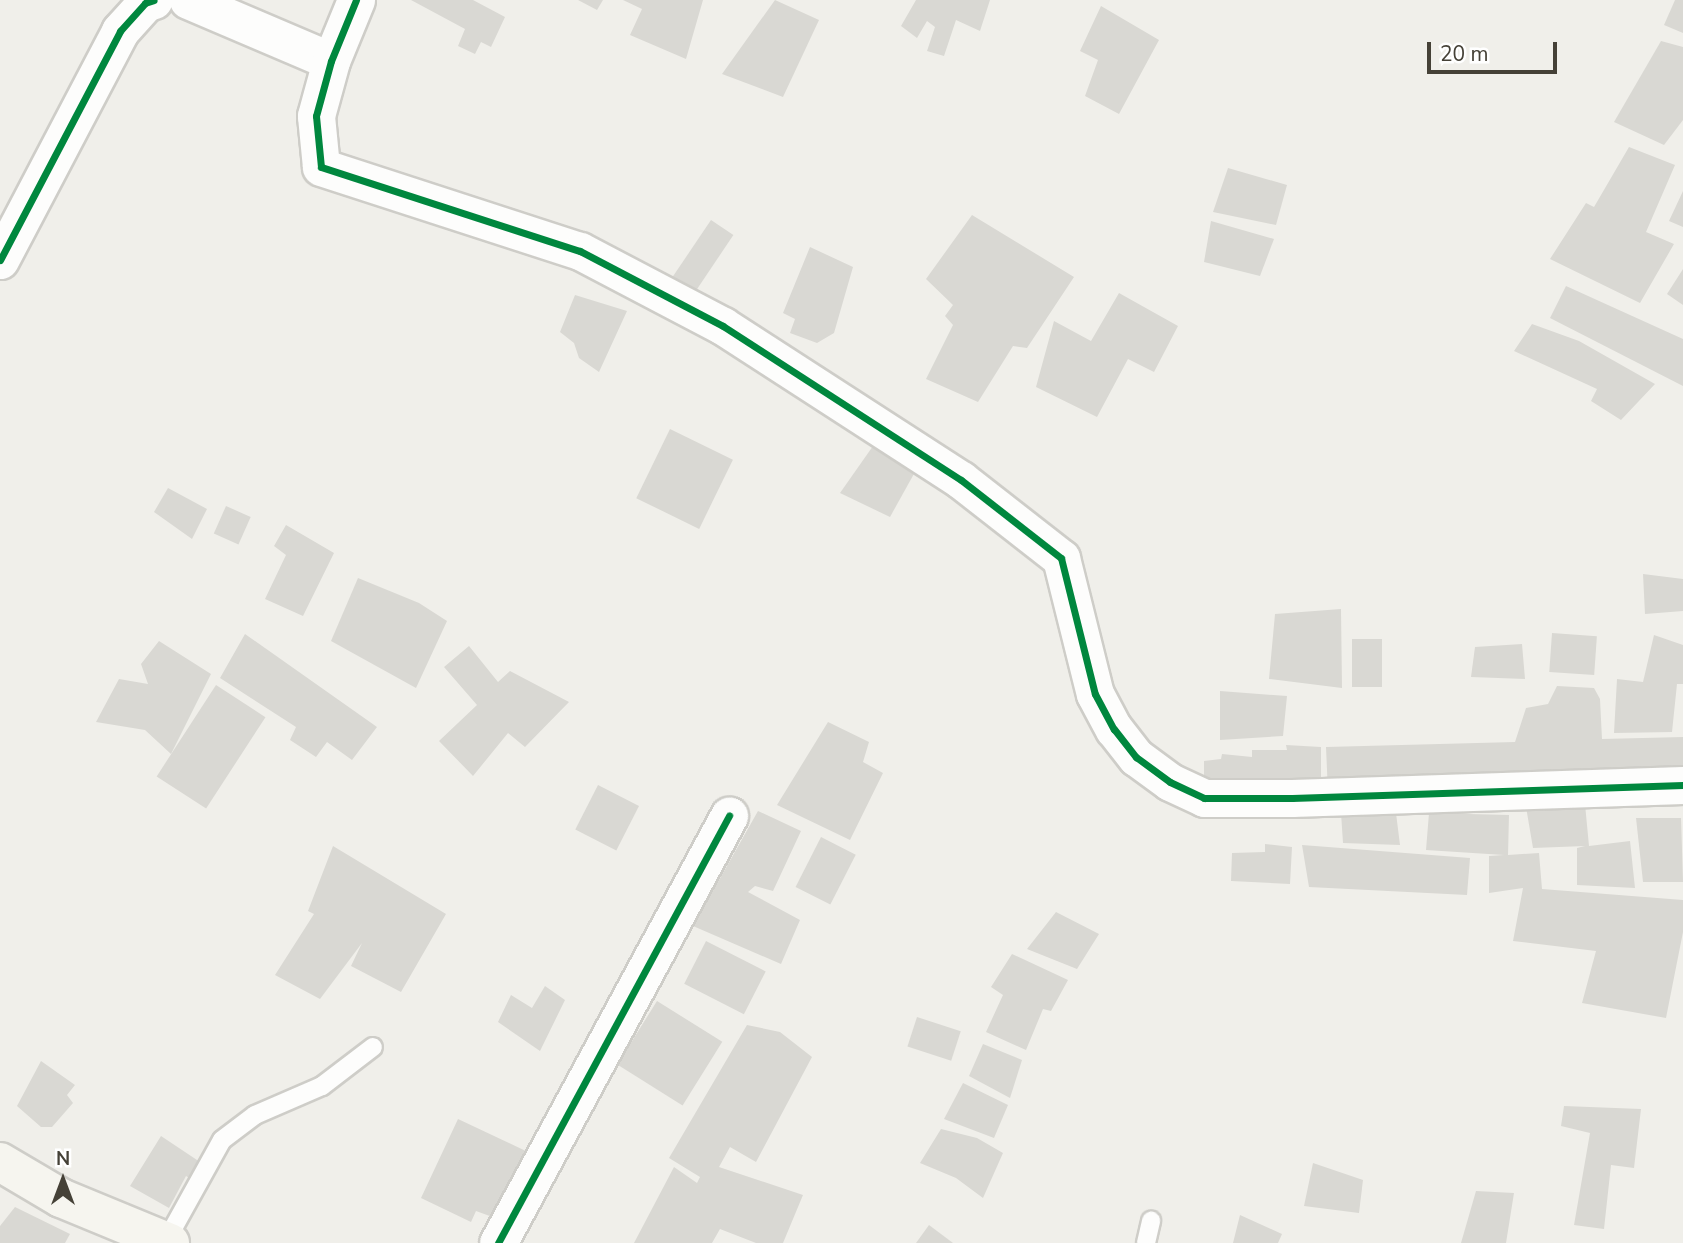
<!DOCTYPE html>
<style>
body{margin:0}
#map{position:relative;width:1683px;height:1243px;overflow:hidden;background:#f0efea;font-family:"Nunito Sans",sans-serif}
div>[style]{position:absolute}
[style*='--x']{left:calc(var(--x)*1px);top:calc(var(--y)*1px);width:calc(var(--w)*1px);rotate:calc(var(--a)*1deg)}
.building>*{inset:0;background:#d9d8d3;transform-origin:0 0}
.roads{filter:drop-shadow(2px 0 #cecdc8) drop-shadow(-2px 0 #cecdc8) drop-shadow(0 2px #cecdc8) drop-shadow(0 -2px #cecdc8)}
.lane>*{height:18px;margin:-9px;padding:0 9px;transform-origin:9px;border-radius:9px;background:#fdfdfc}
.street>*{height:37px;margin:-18.5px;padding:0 18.5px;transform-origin:18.5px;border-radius:18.5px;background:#fdfdfc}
.secondary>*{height:38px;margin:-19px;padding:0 19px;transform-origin:19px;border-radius:19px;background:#f6f5ef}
.cycleway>*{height:7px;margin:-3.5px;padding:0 3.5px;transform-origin:3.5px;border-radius:3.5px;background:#00873e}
span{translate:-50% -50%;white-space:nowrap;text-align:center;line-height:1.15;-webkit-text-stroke:7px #fff;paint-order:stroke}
.north{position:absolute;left:28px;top:1145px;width:70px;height:70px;-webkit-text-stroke:5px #fff;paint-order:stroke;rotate:0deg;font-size:19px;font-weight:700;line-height:28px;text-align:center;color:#454137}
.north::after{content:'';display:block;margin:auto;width:24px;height:32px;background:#454137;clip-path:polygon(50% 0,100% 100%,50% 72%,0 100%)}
.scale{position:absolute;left:1427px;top:42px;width:130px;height:32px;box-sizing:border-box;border:4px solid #454137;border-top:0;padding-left:9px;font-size:21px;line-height:24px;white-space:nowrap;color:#454137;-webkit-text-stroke:5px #fff;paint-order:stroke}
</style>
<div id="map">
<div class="building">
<div style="clip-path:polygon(411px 0,473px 0,505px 17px,491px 47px,481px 42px,475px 54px,458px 46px,465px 29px)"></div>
<div style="clip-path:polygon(578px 0,603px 0,597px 10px)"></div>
<div style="clip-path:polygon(623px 0,703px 0,686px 59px,630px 35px,642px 9px)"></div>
<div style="clip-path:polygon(775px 0,819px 20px,783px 97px,722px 74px)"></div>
<div style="clip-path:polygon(916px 0,990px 0,980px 31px,956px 20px,944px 56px,927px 51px,935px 27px,927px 21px,917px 38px,901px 26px)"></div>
<div style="clip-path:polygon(1675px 0,1683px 0,1683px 33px,1664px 25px)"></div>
<div style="clip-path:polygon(1101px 6px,1159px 40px,1119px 114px,1085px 96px,1098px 60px,1080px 51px)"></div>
<div style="clip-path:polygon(1661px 41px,1683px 47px,1683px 120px,1664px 145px,1614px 122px)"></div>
<div style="clip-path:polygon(1629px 147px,1675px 165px,1646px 232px,1674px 244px,1640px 303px,1550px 259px,1586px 203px,1594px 207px)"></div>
<div style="clip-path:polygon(1228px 168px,1287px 185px,1276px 225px,1213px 212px)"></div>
<div style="clip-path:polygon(1683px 191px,1683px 227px,1669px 221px)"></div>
<div style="clip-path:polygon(972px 215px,1074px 277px,1027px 348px,1013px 346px,978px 402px,926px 379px,953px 325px,945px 316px,953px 305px,926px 279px)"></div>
<div style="left:711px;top:220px;width:27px;height:86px;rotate:34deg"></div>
<div style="clip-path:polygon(1211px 221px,1274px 239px,1260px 276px,1204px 262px)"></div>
<div style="clip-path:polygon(810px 247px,853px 267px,834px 333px,817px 343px,790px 333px,795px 319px,783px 313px)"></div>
<div style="clip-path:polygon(1683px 269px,1683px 305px,1667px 294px)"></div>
<div style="clip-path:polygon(1566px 286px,1683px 339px,1683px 386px,1550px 318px)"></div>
<div style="clip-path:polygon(1119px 293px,1178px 326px,1154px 372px,1128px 359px,1097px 417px,1036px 387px,1054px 321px,1091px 341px)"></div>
<div style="clip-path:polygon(575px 295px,627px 311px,599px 372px,579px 358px,574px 343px,560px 332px)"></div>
<div style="clip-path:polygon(1532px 324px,1579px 341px,1655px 384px,1621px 420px,1591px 401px,1597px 389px,1514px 351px)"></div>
<div style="left:670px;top:429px;width:70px;height:77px;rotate:26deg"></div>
<div style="clip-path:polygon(873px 446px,920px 463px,890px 517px,840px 493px)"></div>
<div style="clip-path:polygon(168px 488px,207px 509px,192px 539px,154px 512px)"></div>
<div style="left:226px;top:506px;width:27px;height:30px;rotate:24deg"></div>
<div style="clip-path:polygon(286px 525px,334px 553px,303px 616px,265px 599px,286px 555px,274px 546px)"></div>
<div style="clip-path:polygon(1643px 574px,1683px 579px,1683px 611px,1645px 614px)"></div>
<div style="clip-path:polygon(358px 578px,419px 603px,447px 621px,416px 688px,331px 641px)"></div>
<div style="clip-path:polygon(1341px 609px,1342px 688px,1269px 679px,1275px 614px)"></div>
<div style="left:1552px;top:633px;width:45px;height:39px;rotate:4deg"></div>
<div style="clip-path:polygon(245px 634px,377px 727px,352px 760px,327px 742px,316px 757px,290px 740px,296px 727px,220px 678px)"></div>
<div style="clip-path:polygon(1654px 635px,1683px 645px,1683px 684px,1677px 684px,1672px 732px,1614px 733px,1617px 679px,1643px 682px)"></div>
<div style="left:1352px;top:639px;width:30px;height:48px"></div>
<div style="clip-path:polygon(159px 641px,211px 674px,171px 754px,145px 730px,96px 722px,119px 679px,148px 684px,141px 664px)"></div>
<div style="clip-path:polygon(1522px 644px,1525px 679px,1471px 677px,1475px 647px)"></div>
<div style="clip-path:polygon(469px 646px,498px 682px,510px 671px,569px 702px,525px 747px,508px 733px,473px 776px,439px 741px,477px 705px,444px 667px)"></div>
<div style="left:216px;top:685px;width:59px;height:109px;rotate:33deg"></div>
<div style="clip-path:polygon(1557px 686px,1594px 688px,1600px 699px,1602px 739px,1683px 737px,1683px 772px,1328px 793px,1326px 747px,1515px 742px,1526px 708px,1548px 704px)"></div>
<div style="clip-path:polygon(1220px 691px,1287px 696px,1283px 736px,1220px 740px)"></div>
<div style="clip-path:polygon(828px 722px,869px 742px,863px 762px,883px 773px,850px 840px,777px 805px)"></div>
<div style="clip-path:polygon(1286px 745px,1321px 747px,1321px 793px,1204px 794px,1204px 761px,1221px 759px,1222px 754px,1252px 757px,1252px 750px,1287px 750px)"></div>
<div style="left:598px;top:785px;width:46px;height:50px;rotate:27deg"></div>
<div style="clip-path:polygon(1585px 804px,1589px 846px,1630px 841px,1635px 888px,1577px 885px,1577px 848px,1585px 846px,1533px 848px,1526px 807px)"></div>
<div style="clip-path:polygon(758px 811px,801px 831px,773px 891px,755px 886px,748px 892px,800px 920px,781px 964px,693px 926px)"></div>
<div style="clip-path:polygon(1341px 813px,1396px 813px,1400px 845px,1343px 843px)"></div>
<div style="clip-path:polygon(1429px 813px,1509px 815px,1508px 855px,1539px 853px,1542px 889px,1683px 900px,1683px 932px,1666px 1018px,1582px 1003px,1596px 951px,1513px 941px,1523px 888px,1489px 893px,1489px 856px,1504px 855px,1426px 850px)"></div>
<div style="clip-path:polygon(1636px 818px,1681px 818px,1683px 882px,1643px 882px)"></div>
<div style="left:821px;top:837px;width:39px;height:56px;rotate:27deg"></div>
<div style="clip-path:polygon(1265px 844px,1292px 847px,1290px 884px,1231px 881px,1232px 853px,1265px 852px)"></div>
<div style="clip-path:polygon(1302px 845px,1470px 858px,1467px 895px,1309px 887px)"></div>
<div style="clip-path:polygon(333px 846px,446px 914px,401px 992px,351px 966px,362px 943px,320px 999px,275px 975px,314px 914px,308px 911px)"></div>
<div style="clip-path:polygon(1056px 912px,1099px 934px,1077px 969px,1027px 949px)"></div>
<div style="left:706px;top:941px;width:67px;height:48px;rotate:27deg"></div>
<div style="clip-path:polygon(1012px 954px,1068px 980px,1051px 1011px,1043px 1009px,1026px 1050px,986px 1032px,1003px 995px,991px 987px)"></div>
<div style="clip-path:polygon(545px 986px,565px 1000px,540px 1051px,498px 1022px,511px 995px,532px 1008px)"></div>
<div style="left:657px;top:1001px;width:77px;height:75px;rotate:32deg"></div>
<div style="left:917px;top:1017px;width:46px;height:31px;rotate:18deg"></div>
<div style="clip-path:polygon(747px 1025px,780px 1032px,812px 1057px,756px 1162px,730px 1147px,719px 1167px,803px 1195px,783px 1243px,756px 1243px,720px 1229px,712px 1243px,634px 1243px,674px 1167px,697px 1183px,700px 1177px,669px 1158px)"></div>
<div style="clip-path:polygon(983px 1044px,1022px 1060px,1010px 1098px,969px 1076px)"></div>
<div style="clip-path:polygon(41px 1061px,75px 1085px,67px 1095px,73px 1103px,52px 1127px,41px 1127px,17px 1106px)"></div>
<div style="clip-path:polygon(963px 1083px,1008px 1105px,994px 1138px,944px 1119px)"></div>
<div style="clip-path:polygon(1564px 1106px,1641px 1109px,1634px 1168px,1611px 1165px,1604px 1229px,1574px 1225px,1590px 1133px,1561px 1126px)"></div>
<div style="clip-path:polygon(458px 1119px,530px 1153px,498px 1219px,476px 1211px,471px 1222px,421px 1198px)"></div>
<div style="clip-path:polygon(941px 1129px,977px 1138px,1003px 1153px,983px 1198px,956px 1178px,920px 1163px)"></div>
<div style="clip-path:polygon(161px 1136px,203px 1164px,194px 1181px,186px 1176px,169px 1208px,130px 1186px)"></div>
<div style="clip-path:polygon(1313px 1163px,1363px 1180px,1359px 1213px,1304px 1206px)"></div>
<div style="clip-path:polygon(1476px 1191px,1514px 1193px,1506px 1243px,1461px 1243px)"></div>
<div style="clip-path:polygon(15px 1207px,70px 1234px,65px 1243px,0 1243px,0 1226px)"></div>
<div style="clip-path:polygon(1240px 1215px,1282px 1234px,1278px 1243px,1233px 1243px)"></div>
<div style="clip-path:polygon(929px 1225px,953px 1243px,916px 1243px)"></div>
</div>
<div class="roads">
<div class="lane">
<div style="--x:166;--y:1241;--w:115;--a:-61"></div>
<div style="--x:222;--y:1140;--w:41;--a:-37.1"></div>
<div style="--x:255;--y:1115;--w:73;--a:-23.4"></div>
<div style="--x:322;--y:1086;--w:64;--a:-37.4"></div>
<div style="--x:1146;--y:1243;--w:23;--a:-77"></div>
</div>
<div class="street">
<div style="--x:188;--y:0;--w:155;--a:23.1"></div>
<div style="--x:356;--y:0;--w:66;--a:112.3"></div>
<div style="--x:331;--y:61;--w:57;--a:105.3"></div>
<div style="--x:316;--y:116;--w:51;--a:84.4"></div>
<div style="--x:321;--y:167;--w:272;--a:18"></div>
<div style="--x:580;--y:251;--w:161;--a:27.7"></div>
<div style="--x:723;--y:326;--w:283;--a:32.9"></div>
<div style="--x:961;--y:480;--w:127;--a:38"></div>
<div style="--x:1061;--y:558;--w:140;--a:76"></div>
<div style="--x:1095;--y:694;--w:40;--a:62"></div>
<div style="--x:1114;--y:729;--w:36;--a:52"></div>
<div style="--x:1136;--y:757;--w:42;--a:36.3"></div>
<div style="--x:1170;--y:782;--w:38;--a:25"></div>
<div style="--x:1204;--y:798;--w:88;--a:0"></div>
<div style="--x:1292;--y:798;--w:391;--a:-1.9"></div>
<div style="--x:0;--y:260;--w:259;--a:-62.3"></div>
<div style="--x:120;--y:31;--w:38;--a:-48"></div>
<div style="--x:145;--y:3;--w:9;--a:-18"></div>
<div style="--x:498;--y:1243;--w:486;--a:-61.6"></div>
</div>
<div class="secondary">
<div style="--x:0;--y:1162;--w:71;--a:30.5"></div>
<div style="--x:61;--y:1198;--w:118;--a:22.4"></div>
</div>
</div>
<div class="cycleway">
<div style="--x:356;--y:0;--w:66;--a:112.3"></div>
<div style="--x:331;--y:61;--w:57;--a:105.3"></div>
<div style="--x:316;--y:116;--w:51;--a:84.4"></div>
<div style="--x:321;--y:167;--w:272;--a:18"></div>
<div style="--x:580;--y:251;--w:161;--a:27.7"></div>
<div style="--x:723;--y:326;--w:283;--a:32.9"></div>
<div style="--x:961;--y:480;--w:127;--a:38"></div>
<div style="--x:1061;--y:558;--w:140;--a:76"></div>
<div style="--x:1095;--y:694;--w:40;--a:62"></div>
<div style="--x:1114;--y:729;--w:36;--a:52"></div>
<div style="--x:1136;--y:757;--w:42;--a:36.3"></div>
<div style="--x:1170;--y:782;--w:38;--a:25"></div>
<div style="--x:1204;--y:798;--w:88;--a:0"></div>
<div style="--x:1292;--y:798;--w:391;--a:-1.9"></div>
<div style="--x:0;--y:260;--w:259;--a:-62.3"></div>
<div style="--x:120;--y:31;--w:38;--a:-48"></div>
<div style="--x:145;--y:3;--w:9;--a:-18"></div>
<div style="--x:498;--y:1243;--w:486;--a:-61.6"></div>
</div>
<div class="north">N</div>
<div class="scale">20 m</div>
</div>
